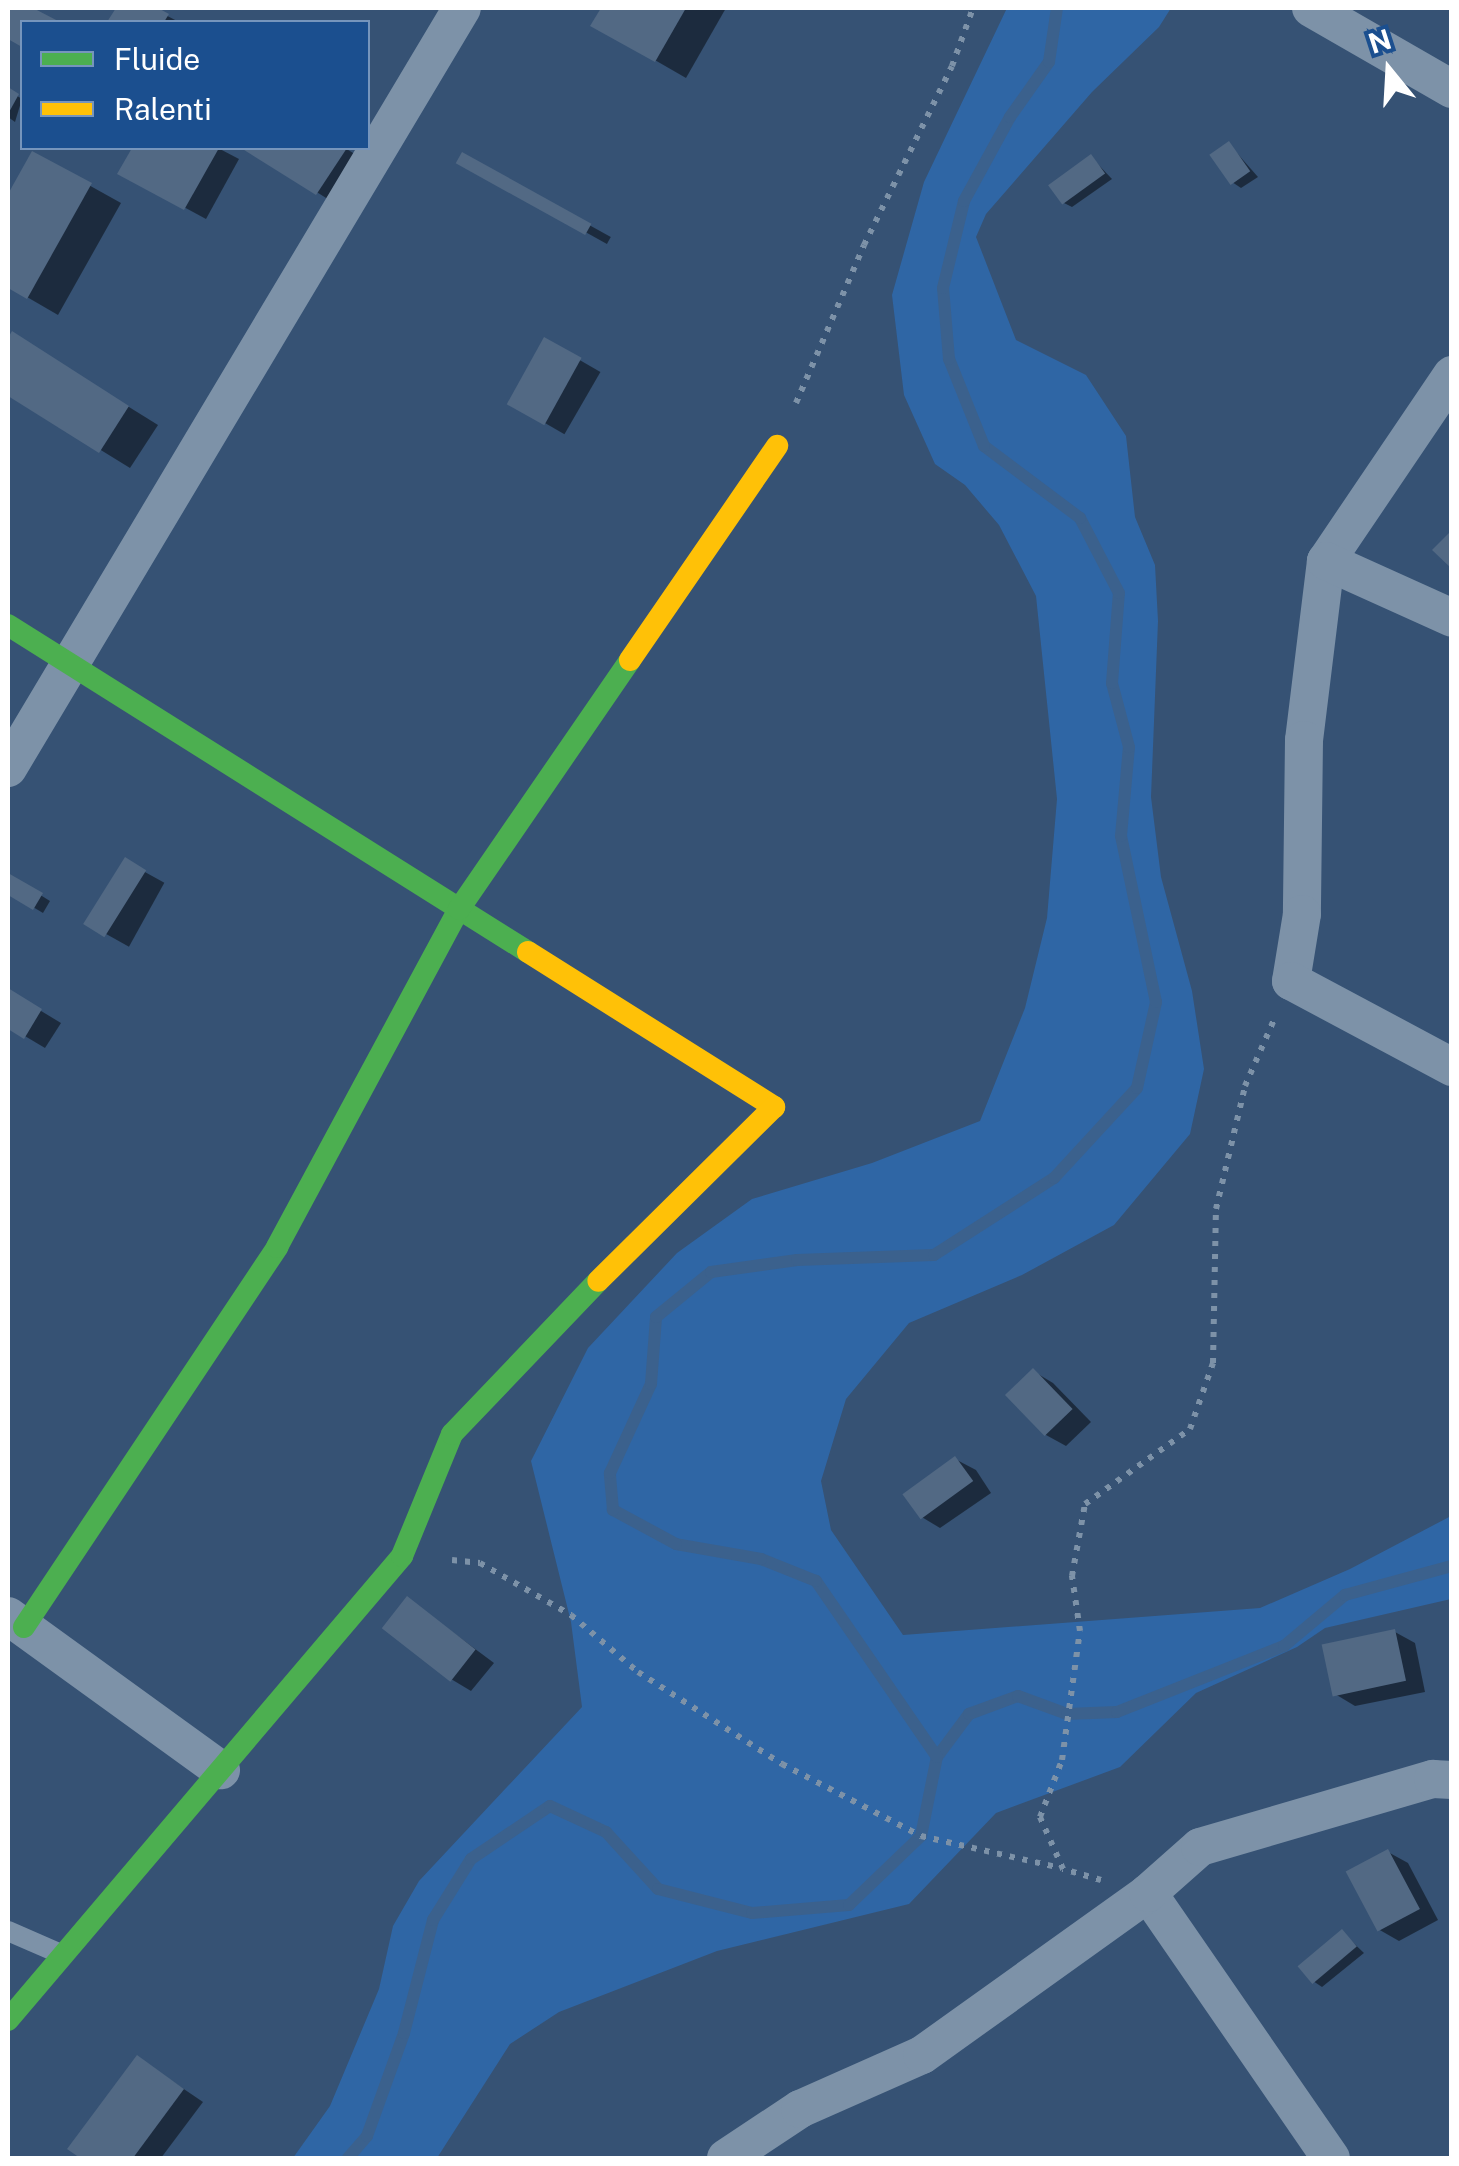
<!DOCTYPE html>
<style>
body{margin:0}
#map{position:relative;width:1459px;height:2166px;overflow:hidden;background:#365274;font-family:"Public Sans",sans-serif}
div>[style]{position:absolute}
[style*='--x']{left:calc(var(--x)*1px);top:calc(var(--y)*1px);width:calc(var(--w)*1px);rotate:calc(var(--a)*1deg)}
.green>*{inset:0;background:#2f66a5}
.shadow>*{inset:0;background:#0007;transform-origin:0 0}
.stream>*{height:12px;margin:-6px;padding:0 6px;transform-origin:6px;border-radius:6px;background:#3b618d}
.building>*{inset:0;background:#526984;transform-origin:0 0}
.path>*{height:6px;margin-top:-3px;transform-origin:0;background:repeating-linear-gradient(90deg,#7d92a8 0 5px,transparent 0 13px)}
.lane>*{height:20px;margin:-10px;padding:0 10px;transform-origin:10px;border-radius:10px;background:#7d92a8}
.street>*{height:38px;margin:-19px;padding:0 19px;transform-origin:19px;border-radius:19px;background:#7d92a8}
.fast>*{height:22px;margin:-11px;padding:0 11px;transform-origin:11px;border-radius:11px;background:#4caf50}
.slow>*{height:22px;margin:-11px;padding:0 11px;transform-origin:11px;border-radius:11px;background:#ffc107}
span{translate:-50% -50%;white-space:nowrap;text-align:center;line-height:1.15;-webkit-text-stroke:8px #1b4f8f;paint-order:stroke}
.frame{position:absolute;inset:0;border:10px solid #fff;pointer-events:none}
.legend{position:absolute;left:20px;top:20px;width:350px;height:130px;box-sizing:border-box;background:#1b4f8f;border:2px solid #7695bc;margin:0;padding:12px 18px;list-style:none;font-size:30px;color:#fff}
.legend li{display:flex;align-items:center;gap:20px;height:50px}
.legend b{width:50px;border:2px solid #7695bc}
.north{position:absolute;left:1339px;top:20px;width:100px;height:100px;-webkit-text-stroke:8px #1b4f8f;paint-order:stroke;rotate:342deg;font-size:28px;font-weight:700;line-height:40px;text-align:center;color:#fff}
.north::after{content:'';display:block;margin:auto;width:35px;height:45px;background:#fff;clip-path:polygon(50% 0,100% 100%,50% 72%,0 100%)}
</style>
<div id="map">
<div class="green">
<div style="clip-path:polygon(1007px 8px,1171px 8px,1159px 27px,1092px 92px,986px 214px,976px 237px,1016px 340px,1086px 375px,1126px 436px,1135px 517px,1155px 565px,1158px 621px,1151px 797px,1161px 877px,1192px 991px,1204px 1069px,1190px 1134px,1114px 1225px,1022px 1275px,909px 1323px,846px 1399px,821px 1481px,831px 1530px,903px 1635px,1260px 1608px,1350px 1569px,1451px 1516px,1451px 1599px,1325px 1628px,1297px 1647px,1196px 1693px,1120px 1767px,996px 1813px,909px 1904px,717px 1951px,559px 2012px,510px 2044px,437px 2158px,293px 2158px,330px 2106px,379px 1989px,393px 1926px,419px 1881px,582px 1707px,571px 1622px,531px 1461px,588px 1348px,677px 1253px,752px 1199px,872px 1163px,980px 1121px,1025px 1008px,1047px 918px,1057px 799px,1036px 596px,999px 525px,965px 485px,935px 464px,904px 395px,892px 295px,924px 182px)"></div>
</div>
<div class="shadow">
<div style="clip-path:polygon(8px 8px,27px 8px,55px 22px,22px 22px,22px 44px,8px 36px)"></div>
<div style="clip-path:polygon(119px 8px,152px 8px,179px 22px,110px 22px)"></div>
<div style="clip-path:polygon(604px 8px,726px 8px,686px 78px,594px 25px)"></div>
<div style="clip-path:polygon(8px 90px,22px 99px,15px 122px,8px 117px)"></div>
<div style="clip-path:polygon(1229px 144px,1258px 177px,1241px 188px,1232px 182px)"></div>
<div style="clip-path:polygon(135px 148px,218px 148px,239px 159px,206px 219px,121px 173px)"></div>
<div style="clip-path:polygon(246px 148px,345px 148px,376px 167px,347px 211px)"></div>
<div style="clip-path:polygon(33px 154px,121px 203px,58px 315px,8px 286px,8px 199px)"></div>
<div style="left:463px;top:155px;width:169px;height:8px;rotate:29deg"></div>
<div style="clip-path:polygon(1091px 157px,1112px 179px,1072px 207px,1062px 202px)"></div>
<div style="clip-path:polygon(13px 335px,158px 425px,130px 468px,8px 393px,8px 343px)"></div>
<div style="left:545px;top:340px;width:64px;height:72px;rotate:30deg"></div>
<div style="left:125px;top:861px;width:45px;height:73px;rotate:29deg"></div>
<div style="clip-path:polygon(8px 875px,50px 901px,43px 913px,8px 892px)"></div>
<div style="clip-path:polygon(8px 991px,61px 1023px,45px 1048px,8px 1026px)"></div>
<div style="clip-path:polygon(1033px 1371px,1053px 1383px,1091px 1422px,1066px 1446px,1046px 1435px)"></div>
<div style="clip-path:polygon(955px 1459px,976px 1470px,991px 1493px,940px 1528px,920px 1516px)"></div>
<div style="clip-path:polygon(408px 1599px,494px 1663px,471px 1691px,451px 1679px)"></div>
<div style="clip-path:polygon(1395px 1632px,1415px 1643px,1425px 1692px,1355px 1706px,1335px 1694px)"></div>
<div style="clip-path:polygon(1388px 1852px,1408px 1863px,1438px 1920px,1399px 1941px,1378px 1929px)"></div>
<div style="clip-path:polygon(1342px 1932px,1364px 1953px,1322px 1987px,1313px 1981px)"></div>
<div style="clip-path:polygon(138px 2058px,203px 2102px,161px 2158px,84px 2158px,71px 2149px)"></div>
</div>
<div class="stream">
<div style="--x:937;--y:1757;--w:54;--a:-53.3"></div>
<div style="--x:969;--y:1714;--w:52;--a:-20.2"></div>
<div style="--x:1018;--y:1696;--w:52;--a:20.2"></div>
<div style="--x:1067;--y:1714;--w:50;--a:-2.3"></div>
<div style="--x:1117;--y:1712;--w:180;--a:-21.6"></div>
<div style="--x:1284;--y:1646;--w:80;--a:-39.9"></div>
<div style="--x:1345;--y:1595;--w:111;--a:-15.2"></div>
<div style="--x:348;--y:2158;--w:29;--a:-49"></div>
<div style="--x:367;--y:2136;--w:109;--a:-70.2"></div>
<div style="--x:404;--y:2033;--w:117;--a:-75.6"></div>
<div style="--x:433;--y:1920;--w:72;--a:-58.1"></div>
<div style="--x:471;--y:1859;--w:95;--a:-33.9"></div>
<div style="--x:550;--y:1806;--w:62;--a:24.9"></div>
<div style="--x:606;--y:1832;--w:77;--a:47.6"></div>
<div style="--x:658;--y:1889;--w:97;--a:14.3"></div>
<div style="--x:752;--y:1913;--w:97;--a:-4.7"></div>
<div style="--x:849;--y:1905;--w:100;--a:-43.8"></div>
<div style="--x:921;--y:1836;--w:81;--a:-78.6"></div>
<div style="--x:937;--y:1757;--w:214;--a:-124.5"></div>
<div style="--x:816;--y:1581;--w:59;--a:-158.2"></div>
<div style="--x:761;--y:1559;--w:86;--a:-170"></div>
<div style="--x:676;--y:1544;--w:72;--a:-151.6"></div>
<div style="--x:613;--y:1510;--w:37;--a:-95"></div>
<div style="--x:610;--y:1473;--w:98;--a:-65.3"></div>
<div style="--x:651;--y:1384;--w:67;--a:-85.7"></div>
<div style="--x:656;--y:1317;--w:71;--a:-39.3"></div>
<div style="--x:711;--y:1272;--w:87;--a:-7.9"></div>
<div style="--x:797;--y:1260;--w:137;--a:-2.1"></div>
<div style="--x:934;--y:1255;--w:143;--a:-32.7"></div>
<div style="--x:1054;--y:1178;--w:122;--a:-47.3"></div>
<div style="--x:1137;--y:1088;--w:88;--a:-77.5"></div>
<div style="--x:1156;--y:1002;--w:170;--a:-101.9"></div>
<div style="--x:1121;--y:836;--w:89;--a:-84.9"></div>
<div style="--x:1129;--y:747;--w:66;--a:-104.9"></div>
<div style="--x:1112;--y:683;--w:90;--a:-85.6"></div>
<div style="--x:1119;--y:593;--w:85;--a:-117.5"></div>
<div style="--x:1080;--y:518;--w:120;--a:-143.1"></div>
<div style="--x:984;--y:446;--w:94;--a:-111.9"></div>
<div style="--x:949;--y:359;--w:71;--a:-94.8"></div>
<div style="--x:943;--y:288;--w:89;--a:-76.4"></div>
<div style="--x:964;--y:201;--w:96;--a:-61.3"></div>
<div style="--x:1010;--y:117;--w:67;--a:-54.7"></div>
<div style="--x:1049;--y:62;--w:55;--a:-81.6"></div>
</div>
<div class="building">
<div style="clip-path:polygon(8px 8px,33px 8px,60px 22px,22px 22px,22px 47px,8px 39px)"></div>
<div style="clip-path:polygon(116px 8px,158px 8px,169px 14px,164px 22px,107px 22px)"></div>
<div style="clip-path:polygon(601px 8px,686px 8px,655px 62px,590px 26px)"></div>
<div style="clip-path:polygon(8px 87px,19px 94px,8px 114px)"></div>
<div style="left:1229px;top:141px;width:37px;height:24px;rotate:55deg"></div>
<div style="clip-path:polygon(132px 148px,219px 148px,184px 210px,117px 174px)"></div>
<div style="clip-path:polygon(241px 148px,347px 148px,316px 195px)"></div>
<div style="clip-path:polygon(32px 151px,92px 183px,27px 299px,8px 288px,8px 194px)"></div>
<div style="left:462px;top:152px;width:148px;height:13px;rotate:29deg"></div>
<div style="left:1091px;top:154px;width:24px;height:53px;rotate:54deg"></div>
<div style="clip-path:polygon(12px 331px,129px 406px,99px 453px,8px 396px,8px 338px)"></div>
<div style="left:544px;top:337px;width:43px;height:77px;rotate:29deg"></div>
<div style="clip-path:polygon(1452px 530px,1452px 569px,1432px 550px)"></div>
<div style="left:125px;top:857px;width:25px;height:79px;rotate:32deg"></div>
<div style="clip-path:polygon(8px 873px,43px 893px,33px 910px,8px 895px)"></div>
<div style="clip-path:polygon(8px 988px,42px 1009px,24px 1039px,8px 1029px)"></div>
<div style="left:1033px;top:1368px;width:57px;height:39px;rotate:46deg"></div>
<div style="left:955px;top:1456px;width:31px;height:65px;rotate:54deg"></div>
<div style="left:407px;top:1596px;width:87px;height:41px;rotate:38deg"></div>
<div style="left:1395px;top:1629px;width:53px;height:75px;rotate:78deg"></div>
<div style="left:1388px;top:1849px;width:68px;height:48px;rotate:62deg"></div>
<div style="left:1342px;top:1929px;width:23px;height:58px;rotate:50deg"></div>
<div style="clip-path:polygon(137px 2055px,184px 2089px,133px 2158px,80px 2158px,67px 2149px)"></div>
</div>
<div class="path">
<div style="--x:796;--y:403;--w:172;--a:-66.7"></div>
<div style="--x:864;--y:245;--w:199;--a:-63.8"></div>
<div style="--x:952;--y:66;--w:62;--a:-70.1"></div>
<div style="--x:452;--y:1560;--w:28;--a:6"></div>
<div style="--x:480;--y:1563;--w:105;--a:29.7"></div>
<div style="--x:571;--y:1615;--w:88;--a:40.4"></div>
<div style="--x:638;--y:1672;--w:171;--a:32.6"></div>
<div style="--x:782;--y:1764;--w:157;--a:27.4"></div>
<div style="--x:921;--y:1836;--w:144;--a:12.9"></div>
<div style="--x:1101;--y:1880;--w:40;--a:-164"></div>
<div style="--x:1063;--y:1869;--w:57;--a:-113.9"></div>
<div style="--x:1040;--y:1817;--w:61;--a:-68.9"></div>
<div style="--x:1062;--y:1760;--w:130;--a:-82.1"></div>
<div style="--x:1080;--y:1631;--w:56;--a:-98.3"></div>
<div style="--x:1072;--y:1576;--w:73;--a:-79.8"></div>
<div style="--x:1085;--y:1504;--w:129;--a:-35.5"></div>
<div style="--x:1190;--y:1429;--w:70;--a:-70.8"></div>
<div style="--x:1213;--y:1363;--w:154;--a:-88.9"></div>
<div style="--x:1216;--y:1209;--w:126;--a:-76.7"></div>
<div style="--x:1245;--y:1086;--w:77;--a:-66.4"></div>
</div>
<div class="lane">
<div style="--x:8;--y:1931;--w:58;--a:23.5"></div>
</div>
<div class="street">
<div style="--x:1311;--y:8;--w:163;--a:29.9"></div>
<div style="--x:1452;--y:375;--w:225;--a:124.1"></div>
<div style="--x:1326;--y:561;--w:180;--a:97"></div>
<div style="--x:1304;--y:740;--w:174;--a:90.7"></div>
<div style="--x:1302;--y:914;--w:68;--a:99.3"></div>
<div style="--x:1291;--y:981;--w:183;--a:28.1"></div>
<div style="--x:1326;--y:561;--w:138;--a:24.3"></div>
<div style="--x:8;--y:768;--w:885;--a:-59.15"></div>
<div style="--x:8;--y:1616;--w:263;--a:35.9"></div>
<div style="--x:1148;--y:1893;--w:322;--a:55.4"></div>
<div style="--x:726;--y:2158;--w:89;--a:-33.5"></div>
<div style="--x:800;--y:2109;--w:133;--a:-23.9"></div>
<div style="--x:922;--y:2055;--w:278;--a:-35.6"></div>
<div style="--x:1148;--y:1893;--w:69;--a:-41.5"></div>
<div style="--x:1200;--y:1847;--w:243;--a:-16.3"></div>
<div style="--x:1433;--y:1779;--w:19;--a:3"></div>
</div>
<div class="fast">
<div style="--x:8;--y:625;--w:614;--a:32.16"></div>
<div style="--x:24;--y:1627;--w:457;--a:-56.3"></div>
<div style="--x:277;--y:1247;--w:384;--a:-61.7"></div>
<div style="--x:459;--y:909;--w:302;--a:-55.5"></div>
<div style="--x:8;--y:2020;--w:609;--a:-49.66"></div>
<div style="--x:402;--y:1556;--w:132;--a:-67.7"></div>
<div style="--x:452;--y:1434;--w:211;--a:-46.3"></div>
</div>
<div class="slow">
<div style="--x:630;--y:660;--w:260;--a:-55.5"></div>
<div style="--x:528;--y:952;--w:291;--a:32.2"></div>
<div style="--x:774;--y:1107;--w:247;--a:135.3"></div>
</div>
<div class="frame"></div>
<ul class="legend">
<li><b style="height:12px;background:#4caf50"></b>Fluide</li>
<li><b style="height:12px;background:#ffc107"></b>Ralenti</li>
</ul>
<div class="north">N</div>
</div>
